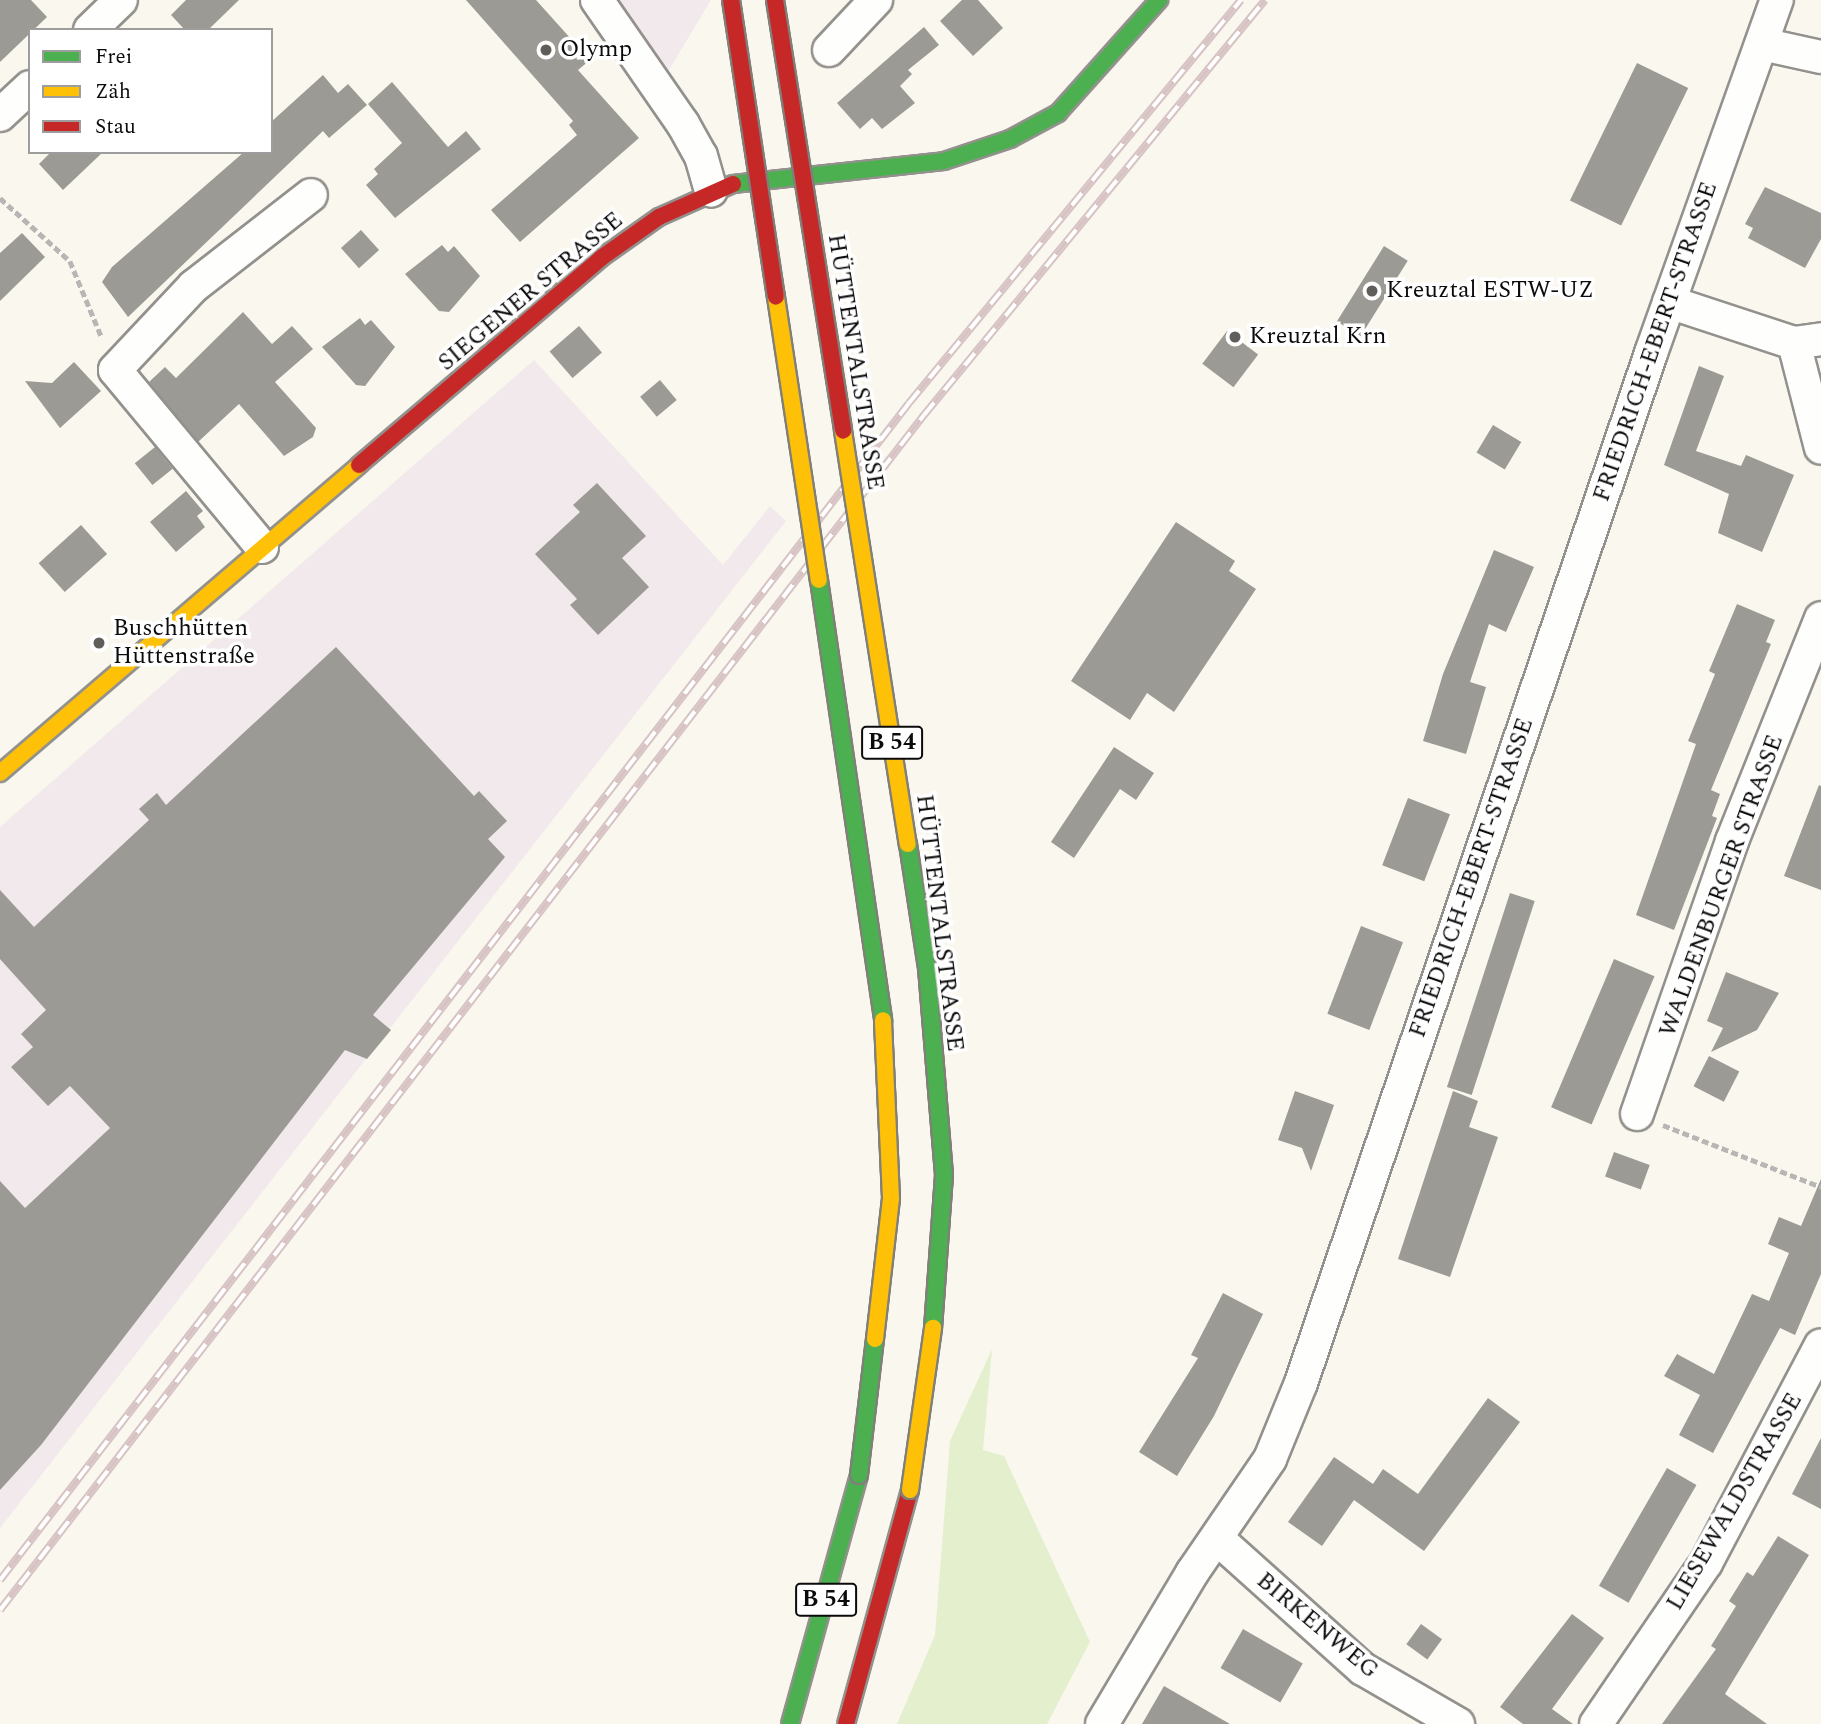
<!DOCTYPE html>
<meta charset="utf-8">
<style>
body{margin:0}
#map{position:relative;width:1821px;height:1724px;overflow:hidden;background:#faf7ee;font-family:Spectral,serif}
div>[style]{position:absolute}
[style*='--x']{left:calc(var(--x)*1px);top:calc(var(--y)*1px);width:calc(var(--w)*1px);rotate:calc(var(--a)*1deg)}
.industrial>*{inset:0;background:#f1e9ec}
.green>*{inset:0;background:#e4f0cd}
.building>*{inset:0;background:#9c9a94;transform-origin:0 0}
.path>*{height:4.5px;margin-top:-2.25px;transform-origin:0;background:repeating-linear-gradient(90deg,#b7b6b5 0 7px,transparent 0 10.5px)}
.roads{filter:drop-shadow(2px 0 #93918d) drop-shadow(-2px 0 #93918d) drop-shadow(0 2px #93918d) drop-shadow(0 -2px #93918d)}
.street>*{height:32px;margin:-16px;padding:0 16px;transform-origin:16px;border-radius:16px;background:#fefefc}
.fast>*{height:16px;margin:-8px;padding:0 8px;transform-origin:8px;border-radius:8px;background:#4caf50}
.slow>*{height:16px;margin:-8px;padding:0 8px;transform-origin:8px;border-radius:8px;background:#ffc107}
.jam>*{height:16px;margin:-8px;padding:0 8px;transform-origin:8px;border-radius:8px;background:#c62828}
.rail>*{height:8px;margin-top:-4px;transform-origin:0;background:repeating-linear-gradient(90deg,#fff 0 16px,#d7c3c4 0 32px);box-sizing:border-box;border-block:2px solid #d7c3c4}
.bridges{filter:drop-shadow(2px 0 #807f7a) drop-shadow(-2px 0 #807f7a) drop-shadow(0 2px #807f7a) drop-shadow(0 -2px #807f7a)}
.fast-bridge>*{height:16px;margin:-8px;padding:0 8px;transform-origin:8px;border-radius:8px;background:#4caf50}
.slow-bridge>*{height:16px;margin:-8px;padding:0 8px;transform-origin:8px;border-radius:8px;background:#ffc107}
.jam-bridge>*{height:16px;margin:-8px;padding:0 8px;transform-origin:8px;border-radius:8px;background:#c62828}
.dots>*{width:19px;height:19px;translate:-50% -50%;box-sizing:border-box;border:4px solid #fff;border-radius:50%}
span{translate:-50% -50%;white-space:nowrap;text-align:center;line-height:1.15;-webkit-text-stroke:7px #fff;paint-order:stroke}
.shield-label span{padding:2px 5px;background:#fff;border:2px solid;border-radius:5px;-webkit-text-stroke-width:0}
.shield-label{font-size:23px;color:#0b0b0b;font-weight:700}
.poi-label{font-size:24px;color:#0b0b0b}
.left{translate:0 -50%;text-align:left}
.street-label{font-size:24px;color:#0b0b0b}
.legend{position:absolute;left:28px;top:28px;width:245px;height:126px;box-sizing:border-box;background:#fff;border:2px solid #9d9d9d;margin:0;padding:9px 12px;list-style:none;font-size:21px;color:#0b0b0b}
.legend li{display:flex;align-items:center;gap:14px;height:35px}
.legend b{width:35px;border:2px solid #9d9d9d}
</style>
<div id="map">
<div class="industrial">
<div style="clip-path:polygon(617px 0,711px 0,666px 75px)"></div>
<div style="clip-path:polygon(534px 360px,723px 565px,770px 506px,786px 521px,0 1528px,0 827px)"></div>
</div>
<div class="green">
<div style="clip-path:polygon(992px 1349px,983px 1450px,1004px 1456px,1090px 1642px,1047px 1724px,897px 1724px,935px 1635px,950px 1441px)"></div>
</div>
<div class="building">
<div style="clip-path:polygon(0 0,31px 0,47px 17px,0 62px)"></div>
<div style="clip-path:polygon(186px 0,239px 0,208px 30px,185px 30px,171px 15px)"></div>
<div style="clip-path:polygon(466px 0,536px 0,590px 60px,578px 70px,639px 138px,520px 242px,491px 210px,577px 135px,569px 125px,573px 121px)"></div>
<div style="clip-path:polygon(962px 0,978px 0,1003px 28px,973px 56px,940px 21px)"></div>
<div style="clip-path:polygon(924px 27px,939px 45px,908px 70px,912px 74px,900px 86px,915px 103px,882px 129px,872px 118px,860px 129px,837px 103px)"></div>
<div style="left:1637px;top:63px;width:57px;height:153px;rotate:26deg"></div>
<div style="clip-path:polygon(323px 75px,338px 93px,348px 84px,367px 105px,329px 138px,323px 131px,128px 317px,102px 282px,112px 267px,244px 152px,271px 152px,271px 122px)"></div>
<div style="clip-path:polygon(392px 82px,448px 147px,466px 131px,481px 149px,395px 218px,366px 185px,378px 174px,374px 169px,402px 143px,368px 104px)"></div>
<div style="clip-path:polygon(51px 152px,103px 152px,63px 190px,39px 164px)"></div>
<div style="clip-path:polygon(1765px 187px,1821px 213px,1821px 239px,1805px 268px,1748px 238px,1753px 228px,1745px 224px)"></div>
<div style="left:361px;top:230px;width:27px;height:27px;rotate:48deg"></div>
<div style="clip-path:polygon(22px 233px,45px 257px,0 301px,0 253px)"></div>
<div style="clip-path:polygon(442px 245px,448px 252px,454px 246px,480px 276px,449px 312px,439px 311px,405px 274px)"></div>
<div style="left:1384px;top:246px;width:28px;height:89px;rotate:32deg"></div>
<div style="clip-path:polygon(243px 312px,272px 344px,292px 326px,313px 349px,275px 382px,316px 428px,313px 437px,284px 456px,239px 404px,198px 442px,149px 382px,165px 367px,176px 378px)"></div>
<div style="clip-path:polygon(360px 318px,365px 325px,371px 320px,395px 347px,365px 386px,356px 385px,322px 347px)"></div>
<div style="left:579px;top:326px;width:35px;height:39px;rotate:49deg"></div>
<div style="left:1227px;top:331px;width:39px;height:41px;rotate:37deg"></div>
<div style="clip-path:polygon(74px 362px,101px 391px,60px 428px,25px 381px,52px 383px)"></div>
<div style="clip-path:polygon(1699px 366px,1724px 376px,1696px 451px,1741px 466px,1746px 455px,1794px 475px,1762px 552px,1718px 533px,1729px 494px,1664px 465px)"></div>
<div style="left:660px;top:380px;width:26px;height:26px;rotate:50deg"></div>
<div style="left:1493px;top:425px;width:33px;height:32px;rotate:31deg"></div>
<div style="left:155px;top:447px;width:28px;height:26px;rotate:51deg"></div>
<div style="clip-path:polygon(597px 483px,646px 536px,622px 558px,649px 587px,598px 635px,570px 605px,577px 599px,535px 554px,580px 512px,573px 505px)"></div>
<div style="clip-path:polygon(186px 491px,203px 511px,197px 516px,205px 527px,176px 552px,150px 522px)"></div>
<div style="clip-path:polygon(1176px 522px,1235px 561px,1229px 571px,1256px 589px,1174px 712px,1147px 693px,1130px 720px,1071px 681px)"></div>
<div style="left:81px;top:525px;width:39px;height:57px;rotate:48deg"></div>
<div style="clip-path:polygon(1494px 550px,1534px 567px,1506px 632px,1489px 624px,1470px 682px,1486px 687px,1466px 754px,1423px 741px,1443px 674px)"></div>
<div style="clip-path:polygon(1737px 604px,1775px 620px,1766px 642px,1771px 644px,1711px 790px,1720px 794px,1712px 816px,1717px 818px,1674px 930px,1636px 915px,1696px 744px,1688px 741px,1715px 674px,1709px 671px)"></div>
<div style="clip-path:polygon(336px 647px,474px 796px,479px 791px,507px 821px,488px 839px,505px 857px,373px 1015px,391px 1030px,367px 1059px,345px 1050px,41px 1445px,0 1490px,0 1181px,25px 1208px,110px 1128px,70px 1086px,48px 1106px,11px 1067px,33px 1047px,21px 1034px,46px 1010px,0 959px,0 890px,34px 927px,149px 820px,139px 809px,157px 793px,166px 805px)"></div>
<div style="clip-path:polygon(1114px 747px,1154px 773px,1136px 800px,1120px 789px,1074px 858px,1051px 842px)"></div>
<div style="clip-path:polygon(1819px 785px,1821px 786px,1821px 890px,1784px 876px)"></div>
<div style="left:1408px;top:798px;width:45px;height:72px;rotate:21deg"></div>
<div style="left:1510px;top:893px;width:26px;height:204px;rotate:18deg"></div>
<div style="left:1361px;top:926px;width:45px;height:94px;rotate:21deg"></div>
<div style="left:1614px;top:959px;width:44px;height:161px;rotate:23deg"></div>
<div style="clip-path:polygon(1726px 972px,1779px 993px,1757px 1030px,1711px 1052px,1723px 1028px,1707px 1021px)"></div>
<div style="left:1709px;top:1056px;width:34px;height:34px;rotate:27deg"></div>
<div style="clip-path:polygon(1295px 1091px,1334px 1105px,1311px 1171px,1302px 1148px,1278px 1140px)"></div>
<div style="clip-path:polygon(1453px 1091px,1478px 1101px,1469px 1127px,1498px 1137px,1450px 1277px,1398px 1259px)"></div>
<div style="left:1614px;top:1152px;width:38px;height:26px;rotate:20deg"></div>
<div style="clip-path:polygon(1821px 1179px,1821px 1274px,1795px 1335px,1780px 1328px,1713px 1453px,1679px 1435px,1700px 1395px,1664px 1376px,1677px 1354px,1714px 1374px,1752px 1294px,1769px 1301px,1789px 1253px,1768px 1244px,1779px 1217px,1801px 1226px)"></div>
<div style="clip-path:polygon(1223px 1293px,1263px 1314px,1214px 1416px,1177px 1476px,1139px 1452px,1198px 1358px,1191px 1355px)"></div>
<div style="clip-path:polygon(1488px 1398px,1520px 1422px,1424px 1551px,1354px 1500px,1322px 1546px,1288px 1522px,1334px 1457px,1373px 1484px,1383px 1469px,1418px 1494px)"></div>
<div style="clip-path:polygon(1821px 1438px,1821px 1509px,1792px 1494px)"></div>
<div style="left:1667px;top:1468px;width:34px;height:136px;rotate:30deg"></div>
<div style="clip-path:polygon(1778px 1536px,1809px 1555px,1725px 1694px,1767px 1724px,1662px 1724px,1716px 1649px,1711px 1646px,1736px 1606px,1729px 1601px,1747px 1572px,1753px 1576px)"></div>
<div style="clip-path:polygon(1572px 1614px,1604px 1638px,1552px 1709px,1573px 1724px,1523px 1724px,1500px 1707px)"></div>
<div style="left:1421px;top:1624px;width:26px;height:25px;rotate:36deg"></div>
<div style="left:1243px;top:1629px;width:69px;height:45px;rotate:30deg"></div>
<div style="clip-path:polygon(1164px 1686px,1230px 1724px,1142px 1724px)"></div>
</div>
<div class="path">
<div style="--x:0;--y:198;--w:94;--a:42"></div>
<div style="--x:70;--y:261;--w:83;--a:67.4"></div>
<div style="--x:1663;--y:1125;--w:170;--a:21.4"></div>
</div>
<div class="roads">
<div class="street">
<div style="--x:597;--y:0;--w:151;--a:55.3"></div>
<div style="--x:683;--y:124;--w:37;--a:61"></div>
<div style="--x:701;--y:156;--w:36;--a:74"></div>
<div style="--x:90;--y:30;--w:43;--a:-44.1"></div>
<div style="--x:1762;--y:44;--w:60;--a:12.4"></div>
<div style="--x:829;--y:50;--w:69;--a:-46.8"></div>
<div style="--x:0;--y:115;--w:41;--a:-43"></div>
<div style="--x:1669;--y:302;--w:132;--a:18.2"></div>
<div style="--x:1794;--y:343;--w:27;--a:-8"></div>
<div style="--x:1794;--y:343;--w:108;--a:75.6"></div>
<div style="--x:262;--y:547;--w:230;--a:-129.7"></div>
<div style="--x:115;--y:370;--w:115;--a:-46.8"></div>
<div style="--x:194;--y:286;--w:148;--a:-37.9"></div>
<div style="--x:1637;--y:1114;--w:289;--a:-70.8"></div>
<div style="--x:1732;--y:841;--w:240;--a:-68.2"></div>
<div style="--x:1219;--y:1540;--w:193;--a:41.9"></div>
<div style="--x:1363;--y:1669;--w:110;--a:30.1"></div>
<div style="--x:1102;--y:1724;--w:176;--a:-59.2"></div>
<div style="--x:1192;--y:1573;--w:138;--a:-55.6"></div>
<div style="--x:1270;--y:1459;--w:82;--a:-67.8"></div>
<div style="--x:1301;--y:1383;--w:1088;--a:-71.23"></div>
<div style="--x:1651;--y:353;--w:375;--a:-70.4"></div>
<div style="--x:1596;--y:1724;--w:195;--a:-55.7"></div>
<div style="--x:1706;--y:1563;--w:246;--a:-62.2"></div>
</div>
<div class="fast">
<div style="--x:733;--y:184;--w:212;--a:-6.2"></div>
<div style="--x:944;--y:161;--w:70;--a:-18.4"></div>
<div style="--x:1010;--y:139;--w:55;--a:-28.4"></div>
<div style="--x:1058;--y:113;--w:152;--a:-48.2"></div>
<div style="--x:790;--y:1724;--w:258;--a:-74.5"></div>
</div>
<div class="slow">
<div style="--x:0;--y:773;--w:473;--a:-40.6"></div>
</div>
<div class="jam">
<div style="--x:359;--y:465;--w:318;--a:-40.5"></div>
<div style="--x:601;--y:258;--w:71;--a:-35.3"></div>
<div style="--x:659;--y:217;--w:81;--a:-24"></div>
<div style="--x:846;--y:1724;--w:243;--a:-74.7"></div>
</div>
</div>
<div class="rail">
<div style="--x:0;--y:1580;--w:1487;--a:-52.32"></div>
<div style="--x:909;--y:403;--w:522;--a:-50.52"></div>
<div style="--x:0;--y:1610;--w:1511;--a:-52.29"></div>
<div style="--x:924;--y:415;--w:537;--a:-50.59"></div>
</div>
<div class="bridges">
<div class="fast-bridge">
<div style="--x:819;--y:580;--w:445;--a:81.7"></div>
<div style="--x:908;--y:844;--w:125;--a:81.3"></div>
<div style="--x:927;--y:968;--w:208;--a:85.3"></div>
<div style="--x:944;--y:1175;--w:153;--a:94.1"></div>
<div style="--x:859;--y:1475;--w:137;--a:-83.3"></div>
</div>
<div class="slow-bridge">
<div style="--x:776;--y:297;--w:286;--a:81.4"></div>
<div style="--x:843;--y:431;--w:418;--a:81.1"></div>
<div style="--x:875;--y:1339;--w:142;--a:-83.5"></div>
<div style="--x:891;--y:1198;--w:178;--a:-92.6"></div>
<div style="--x:910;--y:1490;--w:164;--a:-81.9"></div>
</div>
<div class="jam-bridge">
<div style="--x:731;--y:0;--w:300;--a:81.4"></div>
<div style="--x:775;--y:0;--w:436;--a:81"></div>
</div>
</div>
<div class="dots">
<div style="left:546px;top:50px;background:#5f5e5a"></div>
<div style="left:1372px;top:291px;background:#5f5e5a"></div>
<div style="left:1235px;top:337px;background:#5f5e5a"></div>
<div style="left:99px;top:643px;background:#5f5e5a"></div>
</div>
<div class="shield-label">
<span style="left:892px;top:743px">B 54</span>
<span style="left:826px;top:1600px">B 54</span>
</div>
<div class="poi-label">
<span class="left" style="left:560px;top:50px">Olymp</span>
<span class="left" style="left:1386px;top:291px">Kreuztal ESTW-UZ</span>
<span class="left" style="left:1249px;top:337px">Kreuztal Krn</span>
<span class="left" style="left:113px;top:643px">Buschhütten<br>Hüttenstraße</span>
</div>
<div class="street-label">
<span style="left:531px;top:292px;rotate:-40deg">SIEGENER STRASSE</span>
<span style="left:1656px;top:342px;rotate:-71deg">FRIEDRICH-EBERT-STRASSE</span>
<span style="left:855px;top:362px;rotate:81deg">HÜTTENTALSTRASSE</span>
<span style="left:1472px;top:878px;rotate:-71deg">FRIEDRICH-EBERT-STRASSE</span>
<span style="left:1722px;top:886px;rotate:-70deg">WALDENBURGER STRASSE</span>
<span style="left:939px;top:923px;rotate:83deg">HÜTTENTALSTRASSE</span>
<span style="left:1735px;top:1502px;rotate:-60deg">LIESEWALDSTRASSE</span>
<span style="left:1317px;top:1626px;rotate:40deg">BIRKENWEG</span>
</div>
<ul class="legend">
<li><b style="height:9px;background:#4caf50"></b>Frei</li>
<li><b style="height:9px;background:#ffc107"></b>Zäh</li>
<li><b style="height:9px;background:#c62828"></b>Stau</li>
</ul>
</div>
